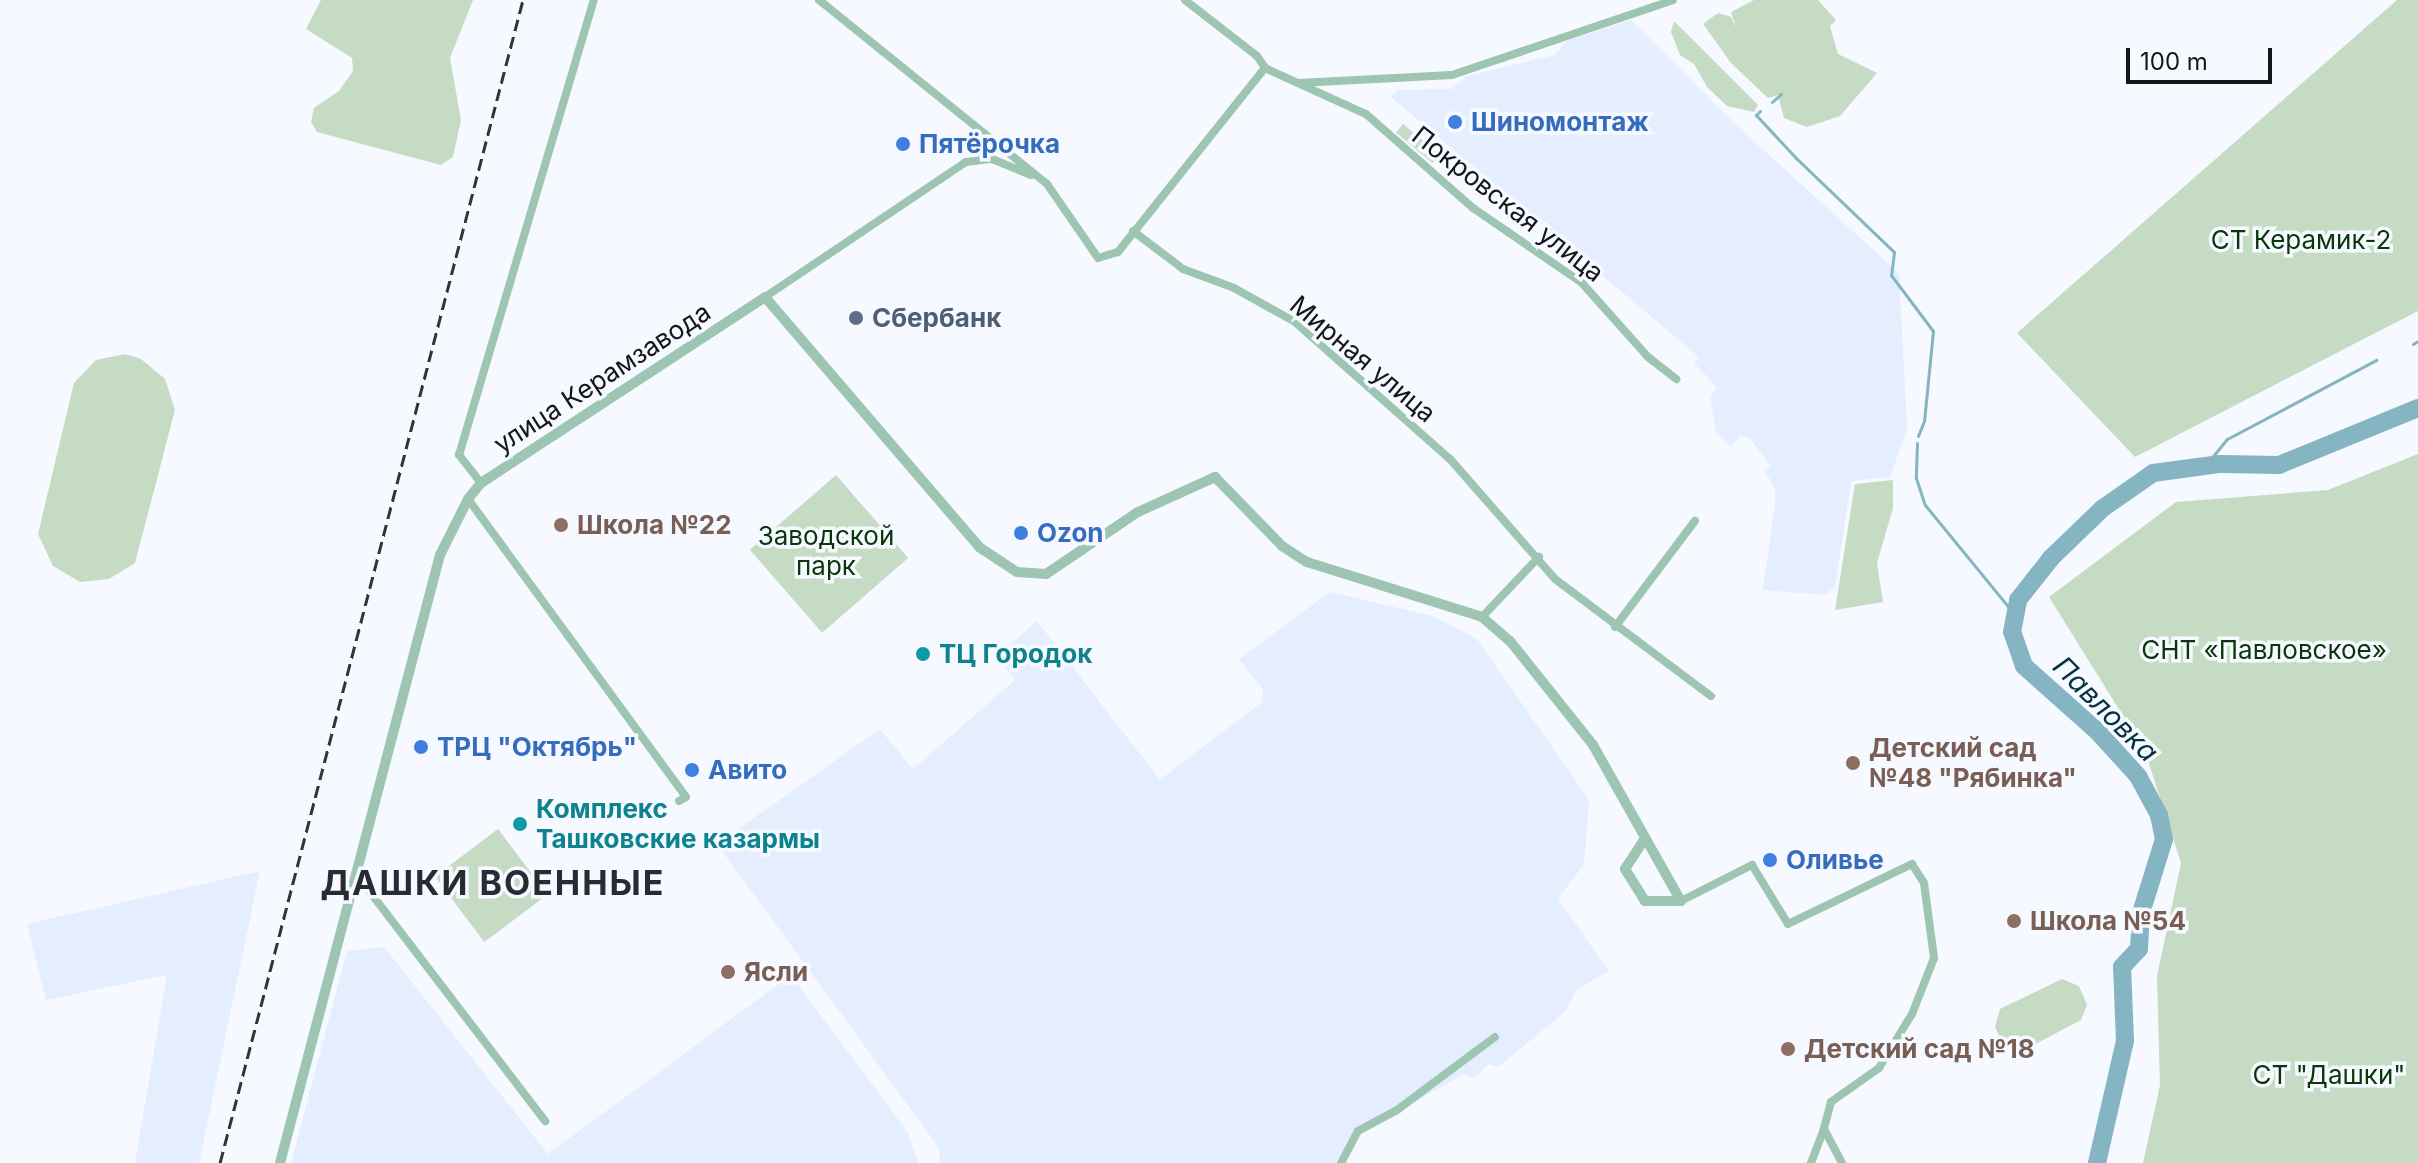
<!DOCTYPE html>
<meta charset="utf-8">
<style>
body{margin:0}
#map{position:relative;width:2418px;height:1163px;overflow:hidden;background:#f6f9ff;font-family:Inter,sans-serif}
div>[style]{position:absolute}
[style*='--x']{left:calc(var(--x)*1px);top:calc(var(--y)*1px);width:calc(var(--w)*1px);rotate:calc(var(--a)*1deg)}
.built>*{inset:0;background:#e4eefe}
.green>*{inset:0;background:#c5dbc3;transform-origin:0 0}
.stream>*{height:3px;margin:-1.5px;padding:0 1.5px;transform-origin:1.5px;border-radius:1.5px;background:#85b4c3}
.river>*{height:18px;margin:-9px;padding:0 9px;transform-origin:9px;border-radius:9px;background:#85b4c3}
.minor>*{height:8px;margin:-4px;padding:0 4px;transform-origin:4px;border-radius:4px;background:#9dc5b1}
.tertiary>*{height:10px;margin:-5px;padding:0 5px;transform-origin:5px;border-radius:5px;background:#9dc5b1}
.rail>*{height:3px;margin-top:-1.5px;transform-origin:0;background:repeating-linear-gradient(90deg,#323437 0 12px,transparent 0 18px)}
.dots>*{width:22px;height:22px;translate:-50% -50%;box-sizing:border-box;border:4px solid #f6f9ff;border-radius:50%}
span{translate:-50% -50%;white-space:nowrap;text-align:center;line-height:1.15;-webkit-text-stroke:7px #f6f9ff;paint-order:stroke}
.shop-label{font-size:26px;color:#366cbe;font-weight:700}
.left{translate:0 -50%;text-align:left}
.street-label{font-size:26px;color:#141619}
.park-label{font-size:26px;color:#0b360a}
.service-label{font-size:26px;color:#4e5e75;font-weight:700}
.education-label{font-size:26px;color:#785e54;font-weight:700}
.culture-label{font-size:26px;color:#0d838f;font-weight:700}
.water-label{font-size:28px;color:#04323e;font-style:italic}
.district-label{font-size:34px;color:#272c32;font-weight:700;letter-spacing:2px}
.scale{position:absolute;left:2126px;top:48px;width:146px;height:36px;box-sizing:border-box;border:4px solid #141619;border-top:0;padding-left:10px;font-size:24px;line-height:28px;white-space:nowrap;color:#141619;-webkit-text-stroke:6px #f6f9ff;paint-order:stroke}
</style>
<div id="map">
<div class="built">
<div style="clip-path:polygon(1631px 20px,1736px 125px,1899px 273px,1907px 428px,1890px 477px,1851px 481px,1835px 587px,1825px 595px,1763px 590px,1775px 506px,1775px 488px,1764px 470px,1771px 466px,1749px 437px,1740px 436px,1731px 447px,1716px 433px,1710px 396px,1717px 387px,1694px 363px,1699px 357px,1391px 97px,1397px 90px,1451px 89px,1467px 76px,1555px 55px,1567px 41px)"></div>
<div style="clip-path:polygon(1330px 592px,1432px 616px,1477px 639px,1589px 800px,1584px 864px,1558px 899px,1609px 971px,1576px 990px,1566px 1011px,1498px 1067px,1489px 1064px,1474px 1078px,1464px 1074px,1349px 1139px,1335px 1163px,940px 1163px,939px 1148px,717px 844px,880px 729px,913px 769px,1015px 680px,997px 656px,1037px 621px,1160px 780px,1262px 702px,1263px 689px,1239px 659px)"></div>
<div style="clip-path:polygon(260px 871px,199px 1163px,135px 1163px,167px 975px,46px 1000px,27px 924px)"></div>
<div style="clip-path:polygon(384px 947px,548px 1154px,791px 975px,908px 1133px,918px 1163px,291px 1163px,347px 951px)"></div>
</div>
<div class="green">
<div style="clip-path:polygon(321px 0,473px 0,450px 58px,461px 120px,453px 157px,441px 165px,317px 132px,311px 122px,314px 108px,339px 91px,353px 71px,352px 58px,306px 29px)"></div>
<div style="clip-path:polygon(1754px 0,1818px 0,1836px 20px,1830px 26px,1838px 54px,1877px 73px,1840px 116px,1807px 127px,1784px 118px,1778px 95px,1768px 98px,1731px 63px,1703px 24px,1718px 13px,1731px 17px,1736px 28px,1731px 12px)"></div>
<div style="clip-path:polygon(2397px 0,2418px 0,2418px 311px,2135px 457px,2017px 333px)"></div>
<div style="clip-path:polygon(1674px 21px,1758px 105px,1754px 112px,1727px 106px,1707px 87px,1694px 64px,1680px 55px,1671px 32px)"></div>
<div style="left:1403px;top:124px;width:48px;height:11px;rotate:40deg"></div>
<div style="clip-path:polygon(125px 354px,141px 359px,165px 379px,175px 410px,135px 563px,109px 579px,80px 582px,53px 566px,38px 534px,74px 383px,96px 360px)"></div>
<div style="clip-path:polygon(2418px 454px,2418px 1163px,2143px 1163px,2160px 1085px,2157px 976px,2181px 863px,2145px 751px,2049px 597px,2176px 502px,2328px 490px)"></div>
<div style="left:836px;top:475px;width:110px;height:114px;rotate:49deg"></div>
<div style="clip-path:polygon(1893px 480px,1893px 508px,1877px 563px,1883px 602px,1835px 610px,1855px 484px)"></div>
<div style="left:498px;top:829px;width:82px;height:79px;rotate:53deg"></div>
<div style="clip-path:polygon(2062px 979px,2079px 986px,2087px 1005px,2081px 1020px,2022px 1051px,2004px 1046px,1995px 1027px,2000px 1009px)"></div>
</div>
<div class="stream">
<div style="--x:1772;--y:102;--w:12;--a:-42"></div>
<div style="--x:1760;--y:111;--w:6;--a:135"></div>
<div style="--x:1756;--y:115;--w:59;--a:47.1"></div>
<div style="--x:1796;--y:158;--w:136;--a:43.8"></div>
<div style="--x:1894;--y:252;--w:23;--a:97"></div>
<div style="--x:1891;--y:275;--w:70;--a:53.1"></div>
<div style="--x:1933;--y:331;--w:90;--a:95.7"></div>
<div style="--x:1924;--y:421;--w:16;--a:112"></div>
<div style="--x:2413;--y:344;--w:6;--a:-31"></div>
<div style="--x:1917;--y:443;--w:35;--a:92"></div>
<div style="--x:1916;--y:478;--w:28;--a:72"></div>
<div style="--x:1925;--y:505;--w:142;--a:50.7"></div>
<div style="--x:2205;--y:466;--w:35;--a:-51"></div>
<div style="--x:2227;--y:439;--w:169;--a:-27.9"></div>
</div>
<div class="river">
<div style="--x:2097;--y:1163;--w:125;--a:-77.1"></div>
<div style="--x:2125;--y:1041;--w:74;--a:-92.3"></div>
<div style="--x:2122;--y:967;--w:25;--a:-47"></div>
<div style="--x:2139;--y:949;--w:36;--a:-87"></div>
<div style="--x:2141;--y:913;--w:77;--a:-72.7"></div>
<div style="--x:2164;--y:839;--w:25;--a:-102"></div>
<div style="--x:2159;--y:815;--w:44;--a:-118.3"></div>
<div style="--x:2138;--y:776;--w:61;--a:-132.3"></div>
<div style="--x:2097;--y:731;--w:98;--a:-138.3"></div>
<div style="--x:2024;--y:666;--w:36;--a:-109"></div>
<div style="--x:2012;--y:632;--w:33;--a:-79"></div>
<div style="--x:2018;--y:600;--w:53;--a:-51.8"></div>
<div style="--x:2051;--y:558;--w:72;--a:-43.9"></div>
<div style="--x:2103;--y:508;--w:61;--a:-35"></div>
<div style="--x:2153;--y:473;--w:68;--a:-7.7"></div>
<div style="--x:2220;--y:464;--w:59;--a:1"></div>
<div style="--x:2279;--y:465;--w:150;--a:-22.3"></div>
</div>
<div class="minor">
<div style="--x:819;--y:0;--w:293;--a:38.9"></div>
<div style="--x:1047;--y:184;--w:90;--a:55.4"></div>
<div style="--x:1098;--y:258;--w:21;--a:-17"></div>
<div style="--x:1118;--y:252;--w:236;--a:-51.4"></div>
<div style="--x:1185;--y:0;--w:91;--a:37.9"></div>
<div style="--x:1257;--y:56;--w:14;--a:56"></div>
<div style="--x:1265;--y:68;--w:111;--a:24.5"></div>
<div style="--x:1366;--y:114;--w:142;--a:41.3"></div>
<div style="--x:1473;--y:208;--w:132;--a:34.5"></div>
<div style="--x:1582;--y:283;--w:99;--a:48.3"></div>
<div style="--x:1648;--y:357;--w:36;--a:38"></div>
<div style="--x:1299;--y:83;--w:153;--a:-3"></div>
<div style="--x:1452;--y:75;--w:233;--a:-18.7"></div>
<div style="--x:1133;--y:231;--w:63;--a:37.2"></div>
<div style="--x:1183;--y:269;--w:54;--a:20.4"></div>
<div style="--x:1234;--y:288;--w:70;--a:29.1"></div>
<div style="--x:1295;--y:322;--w:207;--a:41.5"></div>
<div style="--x:1450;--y:459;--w:159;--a:48.8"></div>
<div style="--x:1555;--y:579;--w:195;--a:36.9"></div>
<div style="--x:765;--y:297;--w:242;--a:-33.9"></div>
<div style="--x:966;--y:162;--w:26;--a:-7"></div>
<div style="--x:992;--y:159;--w:42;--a:22.3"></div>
<div style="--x:481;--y:483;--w:36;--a:-128"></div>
<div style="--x:459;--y:455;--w:475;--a:-73.5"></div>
<div style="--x:468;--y:499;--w:369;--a:53.8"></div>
<div style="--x:686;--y:797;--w:8;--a:150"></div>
<div style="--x:1482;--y:617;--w:83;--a:-46.5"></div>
<div style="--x:1615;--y:627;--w:133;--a:-53"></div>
<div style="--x:357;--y:875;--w:310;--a:52.6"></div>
<div style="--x:1681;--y:901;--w:80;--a:-26.9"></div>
<div style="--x:1752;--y:865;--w:69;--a:58.6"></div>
<div style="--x:1788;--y:924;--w:138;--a:-25.8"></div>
<div style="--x:1912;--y:864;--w:22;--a:58"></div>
<div style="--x:1924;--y:883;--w:76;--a:82.4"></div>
<div style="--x:1934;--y:958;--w:60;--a:111.4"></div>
<div style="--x:1912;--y:1014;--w:63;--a:121.4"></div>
<div style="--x:1879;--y:1068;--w:59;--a:144.7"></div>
<div style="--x:1831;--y:1102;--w:28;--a:105"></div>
<div style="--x:1824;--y:1129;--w:38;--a:62"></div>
<div style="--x:1341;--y:1163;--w:36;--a:-62"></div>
<div style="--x:1358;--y:1131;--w:44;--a:-28.3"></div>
<div style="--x:1397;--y:1110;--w:122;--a:-36.7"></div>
<div style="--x:1811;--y:1163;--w:36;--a:-69"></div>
</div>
<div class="tertiary">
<div style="--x:280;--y:1163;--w:629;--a:-75.26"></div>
<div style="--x:440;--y:555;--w:63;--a:-63.4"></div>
<div style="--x:468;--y:499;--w:21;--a:-51"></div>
<div style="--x:481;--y:483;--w:339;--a:-33.2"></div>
<div style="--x:765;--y:297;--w:329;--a:49.4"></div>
<div style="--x:979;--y:547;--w:45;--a:33.3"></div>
<div style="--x:1017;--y:572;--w:29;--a:4"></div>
<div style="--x:1046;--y:574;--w:111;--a:-34"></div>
<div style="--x:1138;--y:512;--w:85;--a:-24.4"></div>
<div style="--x:1215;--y:477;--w:96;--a:45.8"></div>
<div style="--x:1282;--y:546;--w:30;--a:33"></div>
<div style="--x:1307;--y:562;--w:183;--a:17.4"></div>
<div style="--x:1482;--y:617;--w:37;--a:41"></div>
<div style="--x:1510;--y:641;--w:133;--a:51.4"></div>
<div style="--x:1593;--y:745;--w:179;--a:60.6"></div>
<div style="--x:1681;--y:901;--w:36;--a:180"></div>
<div style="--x:1645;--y:901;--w:38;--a:-122"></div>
<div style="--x:1625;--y:869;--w:37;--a:-57"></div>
</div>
<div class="rail">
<div style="--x:220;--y:1163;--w:1202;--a:-75.4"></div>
</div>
<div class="dots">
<div style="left:1455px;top:122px;background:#3f7fe0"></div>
<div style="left:903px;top:144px;background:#3f7fe0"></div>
<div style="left:856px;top:318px;background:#5c6f8a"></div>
<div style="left:561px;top:525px;background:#8d6e63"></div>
<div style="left:1021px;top:533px;background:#3f7fe0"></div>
<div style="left:923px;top:654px;background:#0f9aa8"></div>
<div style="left:421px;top:747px;background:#3f7fe0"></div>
<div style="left:1853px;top:763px;background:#8d6e63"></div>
<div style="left:692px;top:770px;background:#3f7fe0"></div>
<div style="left:520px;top:824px;background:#0f9aa8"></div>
<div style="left:1770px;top:860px;background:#3f7fe0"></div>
<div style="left:2014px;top:921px;background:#8d6e63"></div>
<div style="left:728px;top:972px;background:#8d6e63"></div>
<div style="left:1788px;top:1049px;background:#8d6e63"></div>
</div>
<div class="shop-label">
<span class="left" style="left:1471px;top:122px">Шиномонтаж</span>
<span class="left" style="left:919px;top:144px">Пятёрочка</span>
<span class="left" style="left:1037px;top:533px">Ozon</span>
<span class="left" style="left:437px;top:747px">ТРЦ "Октябрь"</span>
<span class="left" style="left:708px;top:770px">Авито</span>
<span class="left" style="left:1786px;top:860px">Оливье</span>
</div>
<div class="street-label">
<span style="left:1508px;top:204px;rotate:38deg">Покровская улица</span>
<span style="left:1363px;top:359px;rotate:40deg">Мирная улица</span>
<span style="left:602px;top:378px;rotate:-33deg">улица Керамзавода</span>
</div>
<div class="park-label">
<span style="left:2301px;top:240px">СТ Керамик-2</span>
<span style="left:826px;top:551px">Заводской<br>парк</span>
<span style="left:2264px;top:650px">СНТ «Павловское»</span>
<span style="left:2329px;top:1075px">СТ "Дашки"</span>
</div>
<div class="service-label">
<span class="left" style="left:872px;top:318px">Сбербанк</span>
</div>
<div class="education-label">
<span class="left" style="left:577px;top:525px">Школа №22</span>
<span class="left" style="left:1869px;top:763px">Детский сад<br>№48 "Рябинка"</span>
<span class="left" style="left:2030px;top:921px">Школа №54</span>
<span class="left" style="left:744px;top:972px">Ясли</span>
<span class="left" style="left:1804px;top:1049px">Детский сад №18</span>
</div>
<div class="culture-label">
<span class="left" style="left:939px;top:654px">ТЦ Городок</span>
<span class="left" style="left:536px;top:824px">Комплекс<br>Ташковские казармы</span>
</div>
<div class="water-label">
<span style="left:2106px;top:709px;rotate:45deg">Павловка</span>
</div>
<div class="district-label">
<span style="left:493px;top:883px">ДАШКИ ВОЕННЫЕ</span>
</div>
<div class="scale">100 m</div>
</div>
